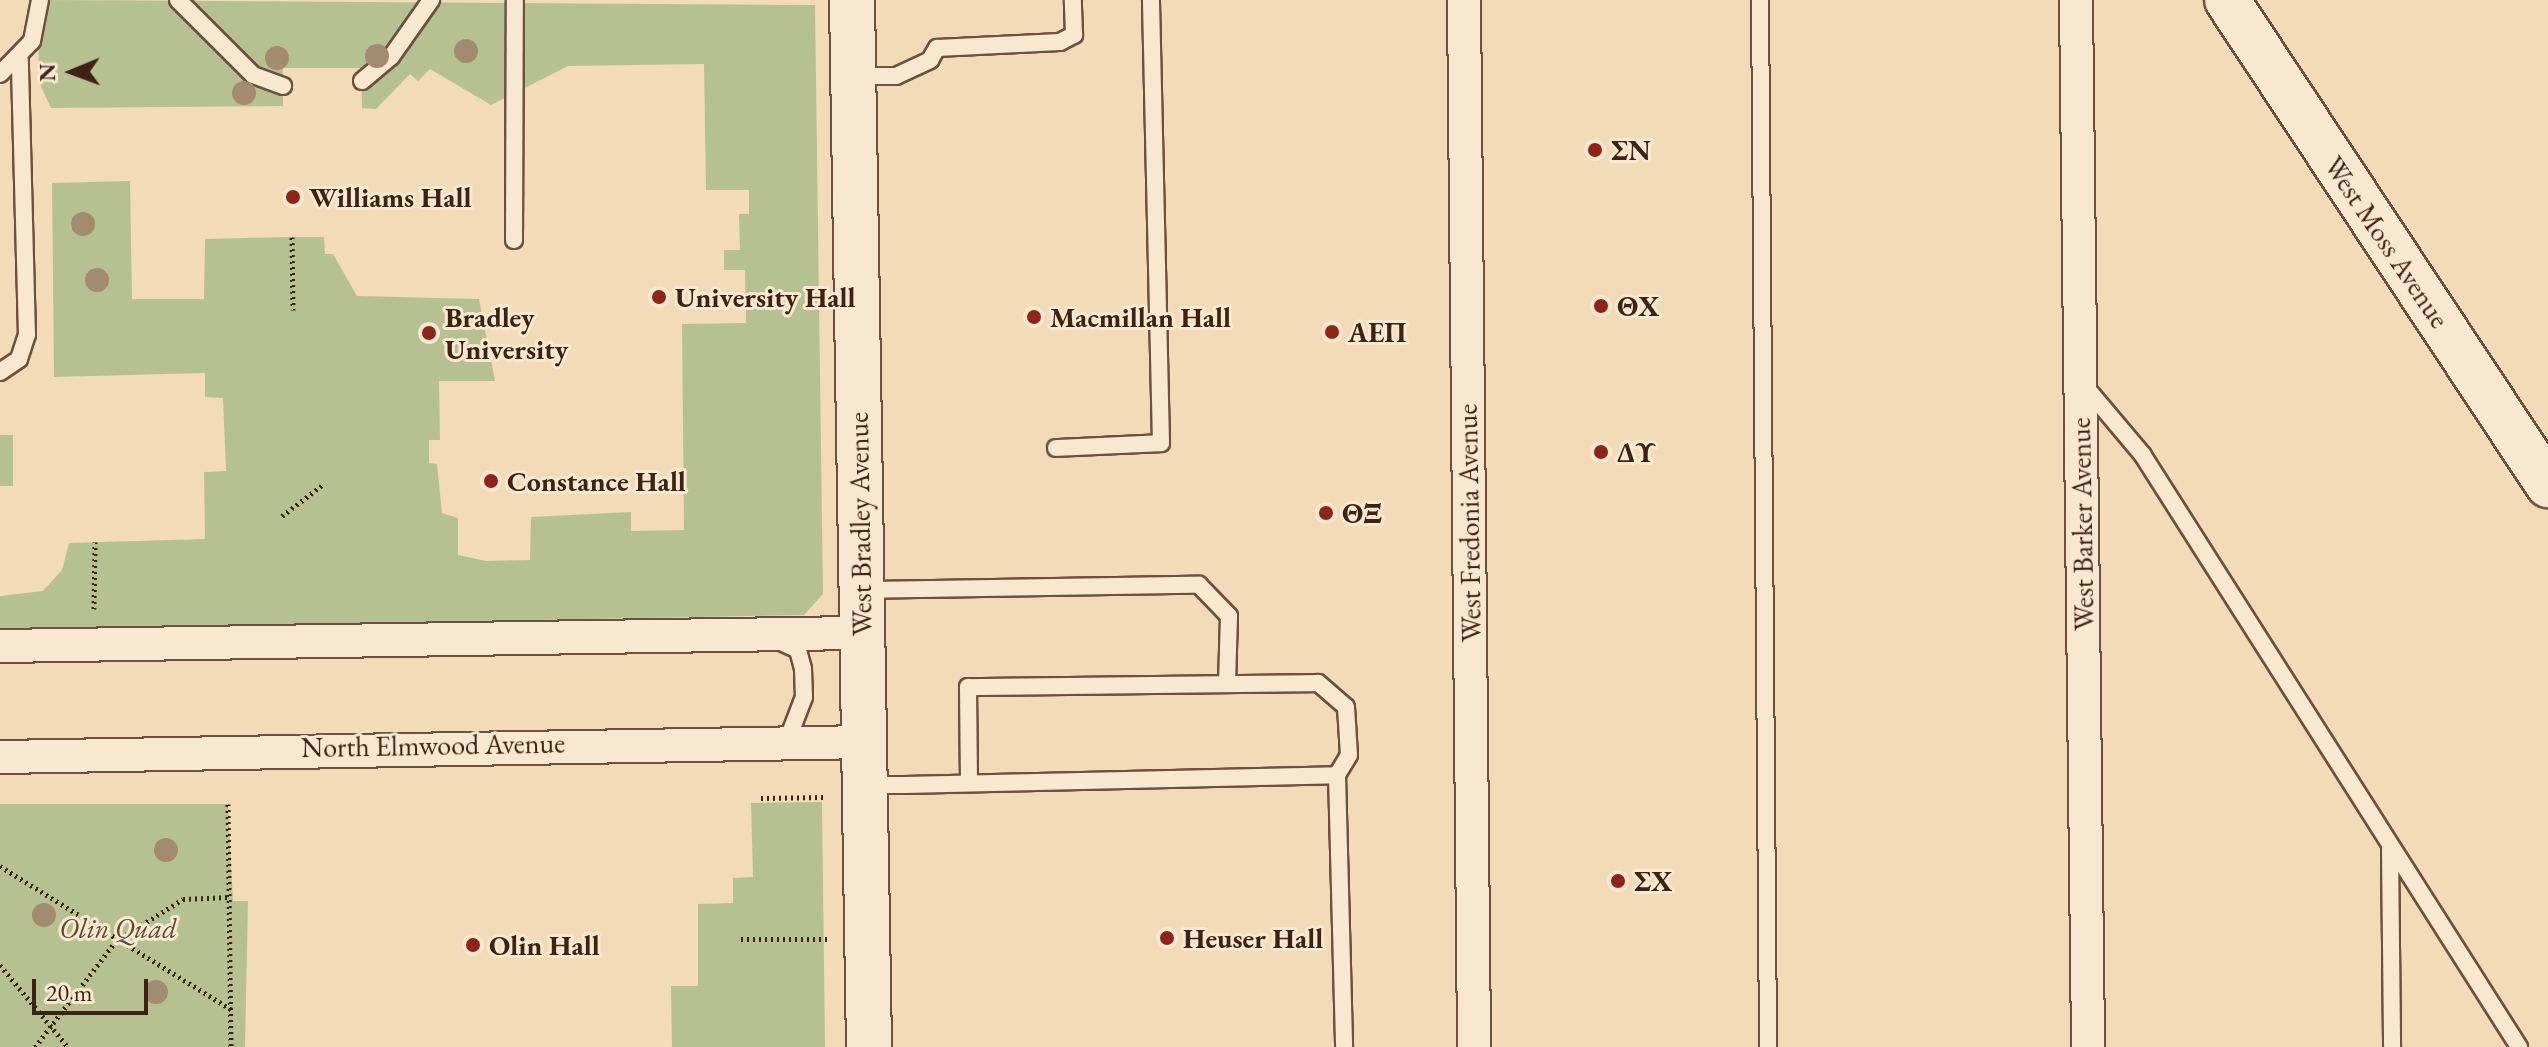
<!DOCTYPE html>
<meta charset="utf-8">
<style>
body{margin:0}
#map{position:relative;width:2548px;height:1047px;overflow:hidden;background:#f4dbb7;font-family:"EB Garamond",serif}
div>[style]{position:absolute}
[style*='--x']{left:calc(var(--x)*1px);top:calc(var(--y)*1px);width:calc(var(--w)*1px);rotate:calc(var(--a)*1deg)}
.green>*{inset:0;background:#b6c192;transform-origin:0 0}
.path>*{height:5px;margin-top:-2.5px;transform-origin:0;background:repeating-linear-gradient(90deg,#402214 0 2px,transparent 0 6px)}
.roads{filter:drop-shadow(2px 0 #6d503d) drop-shadow(-2px 0 #6d503d) drop-shadow(0 2px #6d503d) drop-shadow(0 -2px #6d503d)}
.lane>*{height:16px;margin:-8px;padding:0 8px;transform-origin:8px;border-radius:8px;background:#f8e8d0}
.street>*{height:32px;margin:-16px;padding:0 16px;transform-origin:16px;border-radius:16px;background:#f8e8d0}
.secondary>*{height:44px;margin:-22px;padding:0 22px;transform-origin:22px;border-radius:22px;background:#f8e8d0}
.trees>*{width:24px;height:24px;margin:-12px;border-radius:50%;background:#a28b6f}
.dots>*{width:22px;height:22px;translate:-50% -50%;box-sizing:border-box;border:4px solid #f8e8d0;border-radius:50%}
span{translate:-50% -50%;white-space:nowrap;text-align:center;line-height:1.15;-webkit-text-stroke:6px #f8e8d0;paint-order:stroke}
.poi-label{font-size:28px;color:#402214;font-weight:700}
.left{translate:0 -50%;text-align:left}
.street-label{font-size:28px;color:#402214}
.park-label{font-size:28px;color:#5e4a34;font-style:italic}
.north{position:absolute;left:32px;top:32px;width:80px;height:80px;-webkit-text-stroke:6px #f8e8d0;paint-order:stroke;rotate:269deg;font-size:22px;font-weight:700;line-height:32px;text-align:center;color:#402214}
.north::after{content:'';display:block;margin:auto;width:28px;height:36px;background:#402214;clip-path:polygon(50% 0,100% 100%,50% 72%,0 100%)}
.scale{position:absolute;left:32px;top:979px;width:116px;height:36px;box-sizing:border-box;border:4px solid #402214;border-top:0;padding-left:10px;font-size:24px;line-height:28px;white-space:nowrap;color:#402214;-webkit-text-stroke:6px #f8e8d0;paint-order:stroke}
</style>
<div id="map">
<div class="green">
<div style="clip-path:polygon(47px 0,815px 5px,823px 594px,804px 615px,0 630px,0 596px,43px 591px,62px 570px,69px 543px,205px 539px,204px 472px,226px 471px,223px 398px,205px 397px,205px 373px,54px 377px,52px 183px,130px 181px,132px 299px,204px 299px,205px 239px,292px 237px,324px 237px,325px 254px,333px 254px,357px 296px,479px 299px,495px 381px,439px 381px,440px 440px,429px 440px,429px 463px,437px 464px,442px 513px,458px 518px,458px 555px,486px 561px,530px 560px,531px 517px,631px 512px,631px 531px,684px 530px,682px 324px,746px 323px,745px 270px,724px 270px,724px 250px,740px 250px,739px 214px,749px 214px,749px 190px,706px 190px,704px 64px,568px 66px,491px 105px,430px 69px,418px 81px,410px 74px,376px 109px,362px 108px,361px 68px,283px 68px,283px 106px,51px 108px,39px 82px,38px 19px)"></div>
<div style="left:0;top:435px;width:13px;height:51px"></div>
<div style="clip-path:polygon(822px 802px,825px 1047px,672px 1047px,671px 986px,698px 986px,698px 904px,733px 903px,733px 878px,753px 877px,751px 803px)"></div>
<div style="clip-path:polygon(0 804px,228px 804px,233px 901px,248px 901px,245px 1047px,0 1047px)"></div>
</div>
<div class="path">
<div style="--x:292;--y:237;--w:73;--a:89.2"></div>
<div style="--x:282;--y:516;--w:54;--a:-37.5"></div>
<div style="--x:94;--y:609;--w:67;--a:-89.1"></div>
<div style="--x:761;--y:798;--w:63;--a:-0.9"></div>
<div style="--x:228;--y:804;--w:243;--a:89.3"></div>
<div style="--x:0;--y:866;--w:272;--a:31.8"></div>
<div style="--x:741;--y:939;--w:87;--a:0"></div>
<div style="--x:0;--y:965;--w:107;--a:50.3"></div>
<div style="--x:35;--y:1047;--w:133;--a:-52.6"></div>
<div style="--x:116;--y:941;--w:79;--a:-32.1"></div>
<div style="--x:183;--y:899;--w:46;--a:-2.5"></div>
</div>
<div class="roads">
<div class="lane">
<div style="--x:178;--y:0;--w:106;--a:45"></div>
<div style="--x:253;--y:75;--w:32;--a:20"></div>
<div style="--x:1760;--y:0;--w:1047;--a:89.56"></div>
<div style="--x:0;--y:74;--w:46;--a:-45.9"></div>
<div style="--x:32;--y:41;--w:42;--a:-79"></div>
<div style="--x:856;--y:76;--w:40;--a:0"></div>
<div style="--x:896;--y:76;--w:38;--a:-25"></div>
<div style="--x:930;--y:60;--w:14;--a:-60"></div>
<div style="--x:937;--y:48;--w:123;--a:-2.8"></div>
<div style="--x:1060;--y:42;--w:16;--a:-27"></div>
<div style="--x:1074;--y:35;--w:35;--a:-92"></div>
<div style="--x:362;--y:81;--w:38;--a:-40"></div>
<div style="--x:391;--y:57;--w:70;--a:-54.9"></div>
<div style="--x:514;--y:240;--w:240;--a:-89.8"></div>
<div style="--x:0;--y:372;--w:23;--a:-34"></div>
<div style="--x:19;--y:359;--w:25;--a:-72"></div>
<div style="--x:27;--y:335;--w:275;--a:-91.5"></div>
<div style="--x:2083;--y:384;--w:92;--a:49.9"></div>
<div style="--x:2142;--y:454;--w:703;--a:57.55"></div>
<div style="--x:1056;--y:448;--w:105;--a:-2.7"></div>
<div style="--x:1161;--y:443;--w:443;--a:-91.3"></div>
<div style="--x:863;--y:590;--w:336;--a:-0.9"></div>
<div style="--x:1199;--y:585;--w:43;--a:45.9"></div>
<div style="--x:1229;--y:616;--w:67;--a:91.7"></div>
<div style="--x:781;--y:642;--w:19;--a:25"></div>
<div style="--x:798;--y:650;--w:20;--a:75"></div>
<div style="--x:803;--y:669;--w:28;--a:88"></div>
<div style="--x:804;--y:697;--w:47;--a:111.1"></div>
<div style="--x:1337;--y:775;--w:272;--a:88.5"></div>
<div style="--x:866;--y:785;--w:38;--a:0"></div>
<div style="--x:904;--y:785;--w:433;--a:-1.3"></div>
<div style="--x:1337;--y:775;--w:23;--a:-59"></div>
<div style="--x:1349;--y:755;--w:48;--a:-93.6"></div>
<div style="--x:1346;--y:707;--w:37;--a:-139"></div>
<div style="--x:1318;--y:683;--w:350;--a:179.3"></div>
<div style="--x:968;--y:687;--w:96;--a:89.4"></div>
<div style="--x:2390;--y:849;--w:198;--a:89.4"></div>
</div>
<div class="street">
<div style="--x:1464;--y:0;--w:1047;--a:89.45"></div>
<div style="--x:2076;--y:0;--w:1047;--a:89.34"></div>
<div style="--x:0;--y:646;--w:861;--a:-0.87"></div>
<div style="--x:0;--y:757;--w:865;--a:-0.99"></div>
</div>
<div class="secondary">
<div style="--x:852;--y:0;--w:1047;--a:89.07"></div>
<div style="--x:2227;--y:0;--w:582;--a:56.5"></div>
</div>
</div>
<div class="trees">
<div style="left:466px;top:51px"></div>
<div style="left:377px;top:56px"></div>
<div style="left:277px;top:58px"></div>
<div style="left:244px;top:93px"></div>
<div style="left:83px;top:224px"></div>
<div style="left:97px;top:280px"></div>
<div style="left:166px;top:850px"></div>
<div style="left:44px;top:915px"></div>
<div style="left:156px;top:992px"></div>
</div>
<div class="dots">
<div style="left:1595px;top:150px;background:#8f2418"></div>
<div style="left:293px;top:197px;background:#8f2418"></div>
<div style="left:659px;top:297px;background:#8f2418"></div>
<div style="left:1601px;top:306px;background:#8f2418"></div>
<div style="left:1034px;top:317px;background:#8f2418"></div>
<div style="left:1332px;top:332px;background:#8f2418"></div>
<div style="left:429px;top:333px;background:#8f2418"></div>
<div style="left:1601px;top:452px;background:#8f2418"></div>
<div style="left:491px;top:481px;background:#8f2418"></div>
<div style="left:1326px;top:513px;background:#8f2418"></div>
<div style="left:1618px;top:881px;background:#8f2418"></div>
<div style="left:1167px;top:938px;background:#8f2418"></div>
<div style="left:473px;top:945px;background:#8f2418"></div>
</div>
<div class="poi-label">
<span class="left" style="left:1611px;top:150px">ΣΝ</span>
<span class="left" style="left:309px;top:197px">Williams Hall</span>
<span class="left" style="left:675px;top:297px">University Hall</span>
<span class="left" style="left:1617px;top:306px">ΘΧ</span>
<span class="left" style="left:445px;top:333px">Bradley<br>University</span>
<span class="left" style="left:1050px;top:317px">Macmillan Hall</span>
<span class="left" style="left:1348px;top:332px">ΑΕΠ</span>
<span class="left" style="left:1617px;top:452px">ΔΥ</span>
<span class="left" style="left:507px;top:481px">Constance Hall</span>
<span class="left" style="left:1342px;top:513px">ΘΞ</span>
<span class="left" style="left:1634px;top:881px">ΣΧ</span>
<span class="left" style="left:1183px;top:938px">Heuser Hall</span>
<span class="left" style="left:489px;top:945px">Olin Hall</span>
</div>
<div class="street-label">
<span style="left:2387px;top:242px;rotate:56deg">West Moss Avenue</span>
<span style="left:1469px;top:523px;rotate:-91deg">West Fredonia Avenue</span>
<span style="left:860px;top:524px;rotate:-91deg">West Bradley Avenue</span>
<span style="left:2082px;top:524px;rotate:-91deg">West Barker Avenue</span>
<span style="left:433px;top:745px;rotate:-1deg">North Elmwood Avenue</span>
</div>
<div class="park-label">
<span style="left:118px;top:928px">Olin Quad</span>
</div>
<div class="north">N</div>
<div class="scale">20 m</div>
</div>
